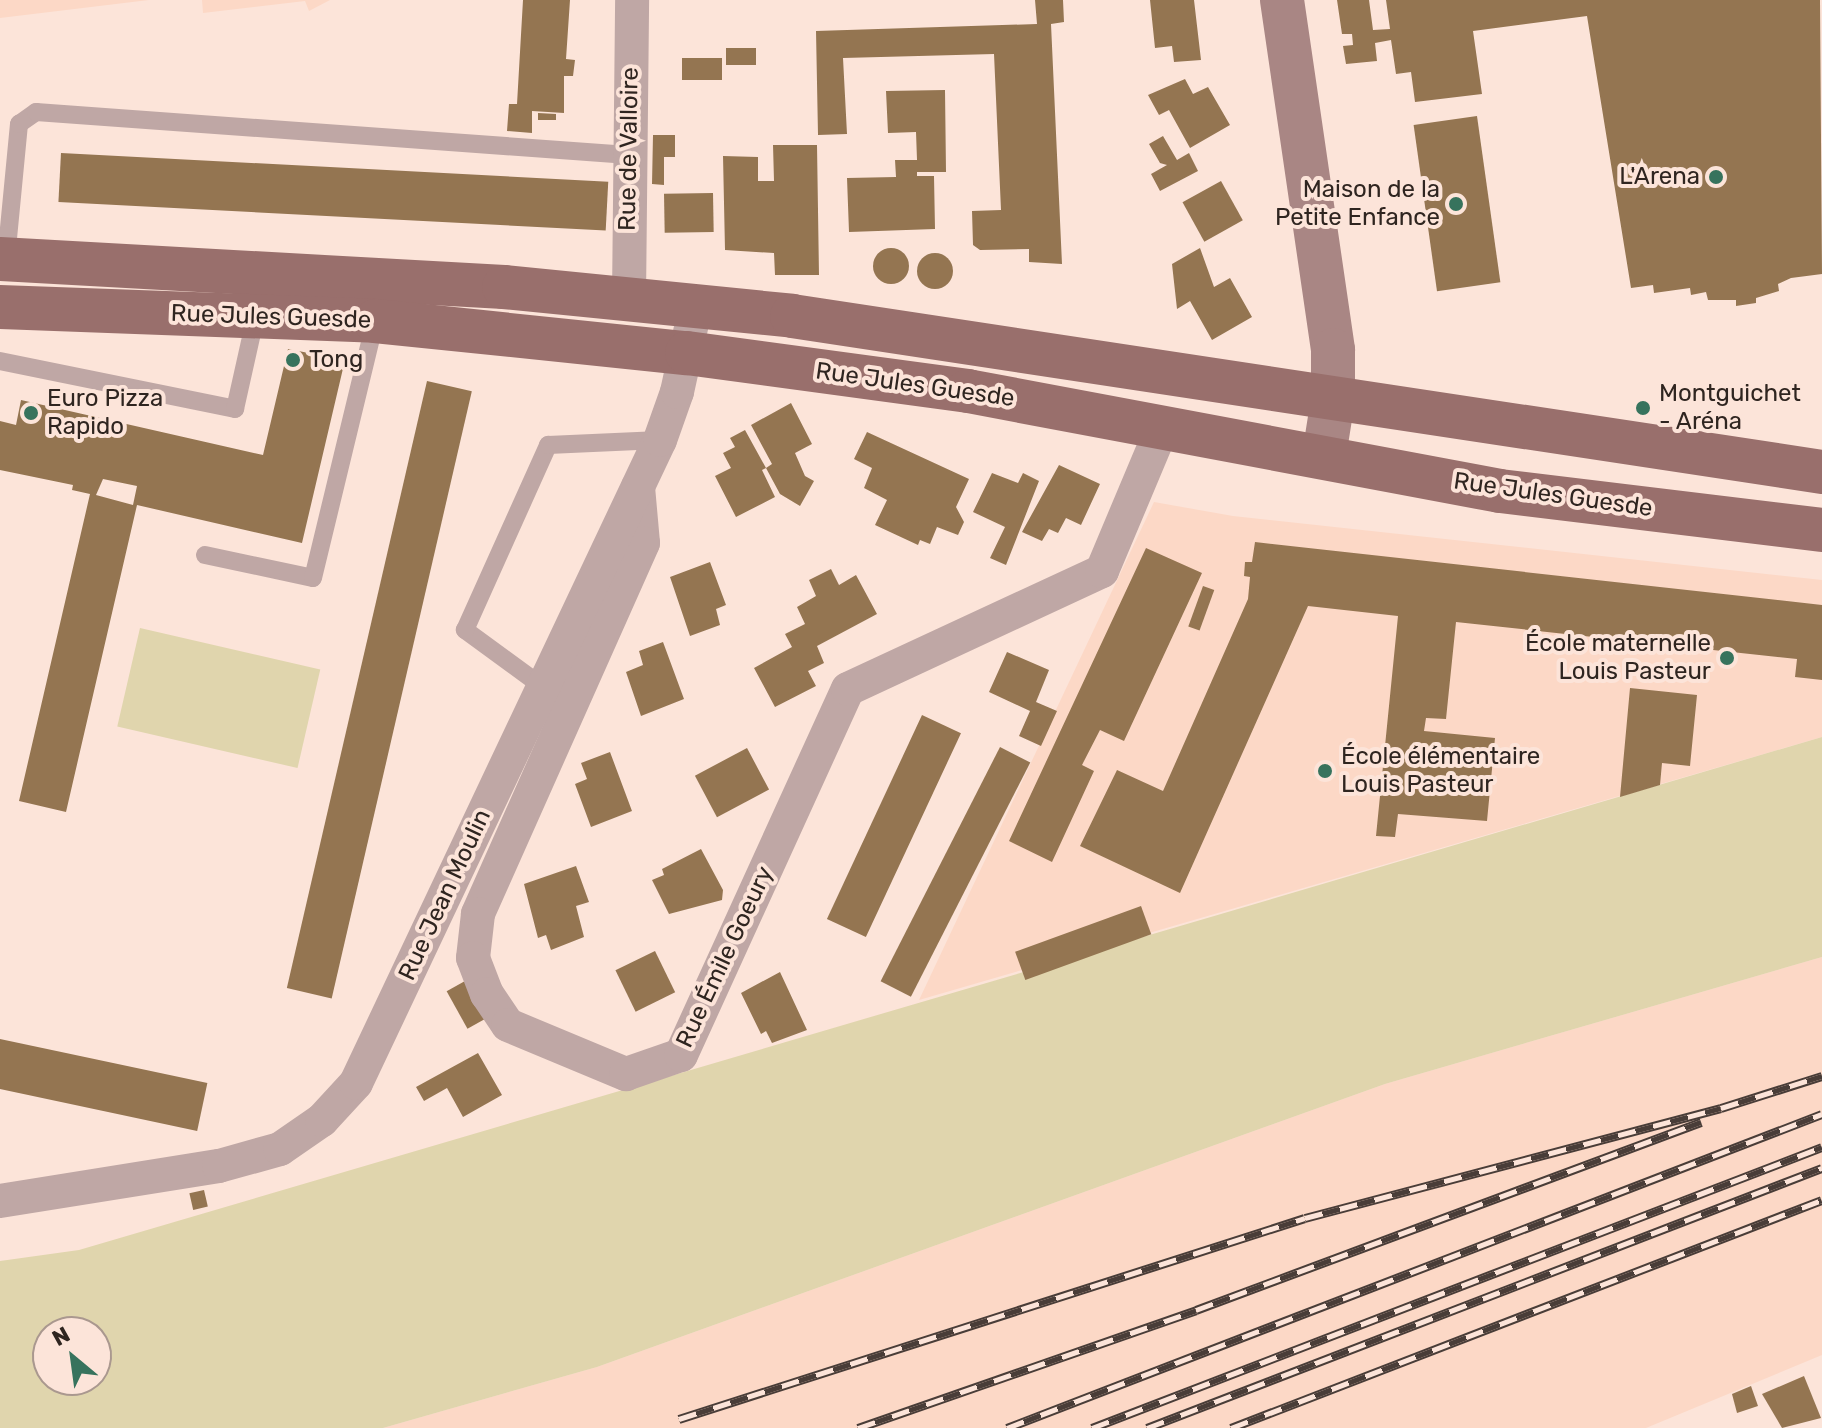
<!DOCTYPE html>
<meta charset="utf-8">
<style>
body{margin:0}
#map{position:relative;width:1822px;height:1428px;overflow:hidden;background:#fce4d9;font-family:Rubik,sans-serif}
div>[style]{position:absolute}
[style*='--x']{left:calc(var(--x)*1px);top:calc(var(--y)*1px);width:calc(var(--w)*1px);rotate:calc(var(--a)*1deg)}
.built>*{inset:0;background:#fcd8c6}
.green>*{inset:0;background:#e0d5ad;transform-origin:0 0}
.building>*{inset:0;background:#947551;transform-origin:0 0}
.round{border-radius:50%}
.lane>*{height:18px;margin:-9px;padding:0 9px;transform-origin:9px;border-radius:9px;background:#bfa7a5}
.street>*{height:34px;margin:-17px;padding:0 17px;transform-origin:17px;border-radius:17px;background:#bfa7a5}
.secondary>*{height:44px;margin:-22px;padding:0 22px;transform-origin:22px;border-radius:22px;background:#a98684}
.primary>*{height:44px;margin:-22px;padding:0 22px;transform-origin:22px;border-radius:22px;background:#996f6c}
.rail>*{height:9px;margin-top:-4.5px;transform-origin:0;background:repeating-linear-gradient(90deg,#fce4d9 0 18px,#493d38 0 36px);box-sizing:border-box;border-block:2px solid #493d38}
.dots>*{width:22px;height:22px;translate:-50% -50%;box-sizing:border-box;border:4px solid #fce4d9;border-radius:50%}
span{translate:-50% -50%;white-space:nowrap;text-align:center;line-height:1.15;-webkit-text-stroke:8px #fce4d9;paint-order:stroke}
.street-label{font-size:24px;color:#2f2520}
.poi-label{font-size:24px;color:#2f2520}
.right{translate:-100% -50%;text-align:right}
.left{translate:0 -50%;text-align:left}
.north{position:absolute;left:32px;top:1316px;width:80px;height:80px;box-sizing:border-box;background:#fce4d9;border:2px solid #aa988f;border-radius:50%;rotate:331deg;font-size:22px;font-weight:700;line-height:32px;text-align:center;color:#2f2520}
.north::after{content:'';display:block;margin:auto;width:28px;height:36px;background:#37735d;clip-path:polygon(50% 0,100% 100%,50% 72%,0 100%)}
</style>
<div id="map">
<div class="built">
<div style="clip-path:polygon(0 0,149px 0,0 18px)"></div>
<div style="clip-path:polygon(202px 0,330px 0,309px 11px,305px 1px,203px 13px)"></div>
<div style="clip-path:polygon(1154px 502px,1233px 516px,1822px 580px,1822px 737px,919px 1000px)"></div>
<div style="clip-path:polygon(1822px 957px,1822px 1355px,1646px 1428px,383px 1428px,597px 1367px,1385px 1084px)"></div>
</div>
<div class="green">
<div style="left:140px;top:628px;width:185px;height:101px;rotate:13deg"></div>
<div style="clip-path:polygon(evenodd,1822px 737px,1822px 957px,1385px 1084px,597px 1367px,383px 1428px,0 1428px,0 1261px,79px 1250px,1822px 737px,48px 1332px,96px 1332px,96px 1380px,48px 1380px,48px 1332px)"></div>
</div>
<div class="building">
<div style="clip-path:polygon(523px 0,570px 0,566px 59px,575px 60px,573px 76px,564px 76px,564px 113px,532px 111px,532px 133px,507px 131px,509px 104px,517px 104px)"></div>
<div style="clip-path:polygon(1035px 0,1063px 0,1064px 22px,1051px 24px,1062px 264px,1029px 262px,1029px 249px,980px 250px,973px 245px,972px 211px,1001px 210px,994px 54px,843px 58px,847px 134px,818px 135px,816px 31px,1037px 24px)"></div>
<div style="clip-path:polygon(1150px 0,1194px 0,1201px 60px,1174px 62px,1172px 46px,1155px 48px)"></div>
<div style="clip-path:polygon(1337px 0,1369px 0,1373px 30px,1390px 29px,1386px 0,1820px 0,1822px 274px,1791px 278px,1778px 284px,1779px 291px,1756px 298px,1756px 303px,1736px 306px,1736px 300px,1708px 300px,1706px 292px,1691px 295px,1690px 288px,1654px 293px,1653px 285px,1631px 288px,1587px 16px,1473px 31px,1482px 94px,1415px 102px,1411px 72px,1396px 74px,1391px 40px,1375px 43px,1377px 61px,1346px 64px,1343px 46px,1353px 45px,1352px 34px,1342px 34px)"></div>
<div style="left:756px;top:48px;width:17px;height:30px;rotate:90deg"></div>
<div style="left:722px;top:58px;width:22px;height:40px;rotate:90deg"></div>
<div style="clip-path:polygon(1185px 79px,1193px 94px,1208px 87px,1230px 125px,1190px 148px,1169px 110px,1159px 115px,1148px 95px)"></div>
<div style="clip-path:polygon(945px 90px,946px 172px,917px 172px,917px 176px,934px 176px,935px 229px,849px 232px,847px 178px,896px 177px,895px 160px,917px 160px,916px 132px,888px 133px,886px 91px)"></div>
<div style="clip-path:polygon(538px 113px,556px 114px,556px 120px,538px 120px)"></div>
<div style="left:1477px;top:116px;width:168px;height:64px;rotate:82deg"></div>
<div style="clip-path:polygon(653px 135px,675px 135px,675px 157px,664px 157px,664px 185px,652px 184px)"></div>
<div style="clip-path:polygon(1163px 136px,1177px 160px,1189px 153px,1198px 171px,1160px 191px,1151px 174px,1167px 165px,1160px 163px,1149px 144px)"></div>
<div style="clip-path:polygon(773px 145px,817px 145px,819px 275px,775px 275px,774px 253px,725px 250px,723px 156px,758px 157px,758px 181px,774px 181px)"></div>
<div style="left:61px;top:153px;width:548px;height:49px;rotate:3deg"></div>
<div style="left:1221px;top:181px;width:45px;height:44px;rotate:61deg"></div>
<div style="left:713px;top:193px;width:39px;height:49px;rotate:89deg"></div>
<div style="clip-path:polygon(1200px 248px,1214px 287px,1230px 278px,1252px 317px,1212px 340px,1190px 301px,1177px 309px,1172px 264px)"></div>
<div class="round" style="left:873px;top:248px;width:36px;height:36px"></div>
<div class="round" style="left:917px;top:253px;width:36px;height:36px"></div>
<div style="clip-path:polygon(evenodd,288px 349px,345px 360px,302px 543px,137px 505px,66px 812px,19px 801px,90px 494px,72px 490px,73px 485px,0 470px,0 421px,16px 425px,21px 400px,263px 455px,288px 349px,103px 479px,137px 486px,133px 505px,96px 495px,103px 479px)"></div>
<div style="left:427px;top:381px;width:46px;height:623px;rotate:13deg"></div>
<div style="clip-path:polygon(791px 403px,812px 444px,795px 453px,805px 476px,814px 481px,800px 506px,780px 494px,766px 468px,762px 470px,775px 497px,736px 517px,715px 476px,731px 468px,723px 453px,735px 447px,730px 438px,745px 430px,766px 468px,772px 464px,751px 425px)"></div>
<div style="clip-path:polygon(867px 432px,969px 479px,956px 507px,964px 522px,958px 535px,937px 527px,930px 544px,920px 540px,918px 545px,875px 525px,887px 500px,864px 488px,872px 468px,854px 459px)"></div>
<div style="clip-path:polygon(1059px 465px,1100px 484px,1081px 525px,1066px 518px,1058px 533px,1049px 529px,1042px 541px,1022px 532px)"></div>
<div style="clip-path:polygon(992px 473px,1018px 483px,1023px 473px,1039px 481px,1006px 565px,990px 558px,1005px 527px,973px 512px)"></div>
<div style="clip-path:polygon(1255px 542px,1822px 605px,1822px 680px,1795px 677px,1797px 659px,1456px 622px,1446px 719px,1426px 718px,1424px 731px,1495px 738px,1487px 821px,1398px 814px,1395px 837px,1376px 836px,1398px 616px,1308px 606px,1180px 893px,1080px 846px,1117px 770px,1163px 791px,1248px 599px,1250px 577px,1244px 576px,1245px 562px,1252px 562px)"></div>
<div style="clip-path:polygon(1146px 548px,1202px 573px,1124px 741px,1100px 730px,1082px 765px,1094px 771px,1052px 862px,1009px 841px)"></div>
<div style="clip-path:polygon(710px 562px,726px 605px,716px 609px,720px 625px,690px 636px,670px 577px)"></div>
<div style="clip-path:polygon(831px 569px,839px 585px,856px 575px,877px 614px,817px 646px,824px 663px,808px 671px,816px 686px,775px 707px,754px 668px,792px 647px,785px 634px,805px 624px,797px 607px,816px 596px,809px 580px)"></div>
<div style="left:1203px;top:586px;width:12px;height:43px;rotate:20deg"></div>
<div style="clip-path:polygon(663px 642px,684px 699px,641px 716px,626px 672px,643px 665px,639px 651px)"></div>
<div style="clip-path:polygon(1007px 652px,1049px 670px,1036px 702px,1057px 711px,1041px 746px,1019px 736px,1030px 711px,989px 692px)"></div>
<div style="clip-path:polygon(1630px 688px,1697px 695px,1690px 766px,1662px 763px,1660px 785px,1620px 797px)"></div>
<div style="left:922px;top:715px;width:43px;height:225px;rotate:25deg"></div>
<div style="left:1000px;top:747px;width:34px;height:263px;rotate:27deg"></div>
<div style="left:747px;top:748px;width:47px;height:59px;rotate:62deg"></div>
<div style="clip-path:polygon(610px 752px,632px 811px,591px 827px,575px 784px,587px 779px,581px 763px)"></div>
<div style="clip-path:polygon(701px 849px,723px 890px,722px 900px,669px 914px,652px 880px,664px 875px,662px 869px)"></div>
<div style="clip-path:polygon(576px 866px,589px 902px,576px 906px,584px 937px,551px 950px,546px 935px,538px 938px,524px 884px)"></div>
<div style="left:1141px;top:906px;width:30px;height:134px;rotate:70deg"></div>
<div style="left:655px;top:951px;width:46px;height:44px;rotate:64deg"></div>
<div style="clip-path:polygon(780px 972px,807px 1030px,772px 1043px,766px 1031px,761px 1034px,741px 993px)"></div>
<div style="left:465px;top:981px;width:43px;height:21px;rotate:61deg"></div>
<div style="left:0;top:1039px;width:212px;height:49px;rotate:12deg"></div>
<div style="clip-path:polygon(478px 1053px,502px 1095px,463px 1117px,447px 1088px,424px 1101px,416px 1087px)"></div>
<div style="left:204px;top:1190px;width:17px;height:15px;rotate:77deg"></div>
<div style="clip-path:polygon(1804px 1376px,1821px 1418px,1782px 1428px,1762px 1394px)"></div>
<div style="clip-path:polygon(1751px 1386px,1758px 1406px,1737px 1413px,1732px 1394px)"></div>
</div>
<div class="lane">
<div style="--x:6;--y:259;--w:136;--a:-84.5"></div>
<div style="--x:19;--y:124;--w:21;--a:-35"></div>
<div style="--x:36;--y:112;--w:594;--a:4.15"></div>
<div style="--x:0;--y:361;--w:240;--a:11.5"></div>
<div style="--x:235;--y:409;--w:96;--a:-77.4"></div>
<div style="--x:205;--y:555;--w:110;--a:12"></div>
<div style="--x:313;--y:578;--w:264;--a:-76.4"></div>
<div style="--x:543;--y:687;--w:97;--a:-143.8"></div>
<div style="--x:465;--y:630;--w:203;--a:-65.8"></div>
<div style="--x:548;--y:445;--w:112;--a:-2.6"></div>
</div>
<div class="street">
<div style="--x:629;--y:298;--w:298;--a:-89.4"></div>
<div style="--x:638;--y:487;--w:56;--a:84.9"></div>
<div style="--x:643;--y:543;--w:406;--a:114"></div>
<div style="--x:478;--y:914;--w:44;--a:96.5"></div>
<div style="--x:473;--y:958;--w:39;--a:69"></div>
<div style="--x:487;--y:994;--w:37;--a:56"></div>
<div style="--x:508;--y:1025;--w:128;--a:22.6"></div>
<div style="--x:626;--y:1074;--w:58;--a:-19.1"></div>
<div style="--x:681;--y:1055;--w:402;--a:-65.5"></div>
<div style="--x:848;--y:689;--w:280;--a:-24.9"></div>
<div style="--x:1102;--y:571;--w:157;--a:-67.2"></div>
<div style="--x:0;--y:1201;--w:222;--a:-9.1"></div>
<div style="--x:219;--y:1166;--w:63;--a:-15.6"></div>
<div style="--x:280;--y:1149;--w:51;--a:-34.6"></div>
<div style="--x:322;--y:1120;--w:50;--a:-47.4"></div>
<div style="--x:356;--y:1083;--w:711;--a:-64.7"></div>
<div style="--x:660;--y:440;--w:51;--a:-70.5"></div>
<div style="--x:677;--y:392;--w:89;--a:-77.7"></div>
</div>
<div class="secondary">
<div style="--x:1282;--y:0;--w:354;--a:81.7"></div>
<div style="--x:1333;--y:350;--w:49;--a:90"></div>
<div style="--x:1333;--y:399;--w:58;--a:99"></div>
</div>
<div class="primary">
<div style="--x:0;--y:259;--w:505;--a:3.18"></div>
<div style="--x:504;--y:287;--w:289;--a:5.7"></div>
<div style="--x:792;--y:316;--w:1042;--a:8.61"></div>
<div style="--x:0;--y:307;--w:375;--a:2.1"></div>
<div style="--x:375;--y:321;--w:314;--a:5.9"></div>
<div style="--x:687;--y:353;--w:284;--a:7.7"></div>
<div style="--x:968;--y:391;--w:541;--a:10.65"></div>
<div style="--x:1500;--y:491;--w:324;--a:6.9"></div>
</div>
<div class="rail">
<div style="--x:679;--y:1419;--w:657;--a:-17.8"></div>
<div style="--x:1305;--y:1218;--w:430;--a:-14.8"></div>
<div style="--x:1721;--y:1108;--w:106;--a:-17.6"></div>
<div style="--x:858;--y:1428;--w:358;--a:-19.2"></div>
<div style="--x:1196;--y:1310;--w:539;--a:-20.42"></div>
<div style="--x:1007;--y:1428;--w:873;--a:-21.07"></div>
<div style="--x:1092;--y:1428;--w:782;--a:-21.05"></div>
<div style="--x:1147;--y:1428;--w:723;--a:-21.07"></div>
<div style="--x:1231;--y:1428;--w:633;--a:-21.1"></div>
</div>
<div class="dots">
<div style="left:1716px;top:177px;background:#37735d"></div>
<div style="left:1456px;top:204px;background:#37735d"></div>
<div style="left:293px;top:360px;background:#37735d"></div>
<div style="left:1643px;top:408px;background:#37735d"></div>
<div style="left:31px;top:413px;background:#37735d"></div>
<div style="left:1727px;top:658px;background:#37735d"></div>
<div style="left:1325px;top:771px;background:#37735d"></div>
</div>
<div class="street-label">
<span style="left:629px;top:149px;rotate:-89deg">Rue de Valloire</span>
<span style="left:271px;top:317px;rotate:2deg">Rue Jules Guesde</span>
<span style="left:915px;top:385px;rotate:8deg">Rue Jules Guesde</span>
<span style="left:1553px;top:495px;rotate:8deg">Rue Jules Guesde</span>
<span style="left:445px;top:895px;rotate:-65deg">Rue Jean Moulin</span>
<span style="left:725px;top:957px;rotate:-65deg">Rue Émile Goeury</span>
</div>
<div class="poi-label">
<span class="right" style="left:1700px;top:177px">L'Arena</span>
<span class="right" style="left:1440px;top:204px">Maison de la<br>Petite Enfance</span>
<span class="left" style="left:309px;top:360px">Tong</span>
<span class="left" style="left:1659px;top:408px">Montguichet<br>- Aréna</span>
<span class="left" style="left:47px;top:413px">Euro Pizza<br>Rapido</span>
<span class="right" style="left:1711px;top:658px">École maternelle<br>Louis Pasteur</span>
<span class="left" style="left:1341px;top:771px">École élémentaire<br>Louis Pasteur</span>
</div>
<div class="north">N</div>
</div>
